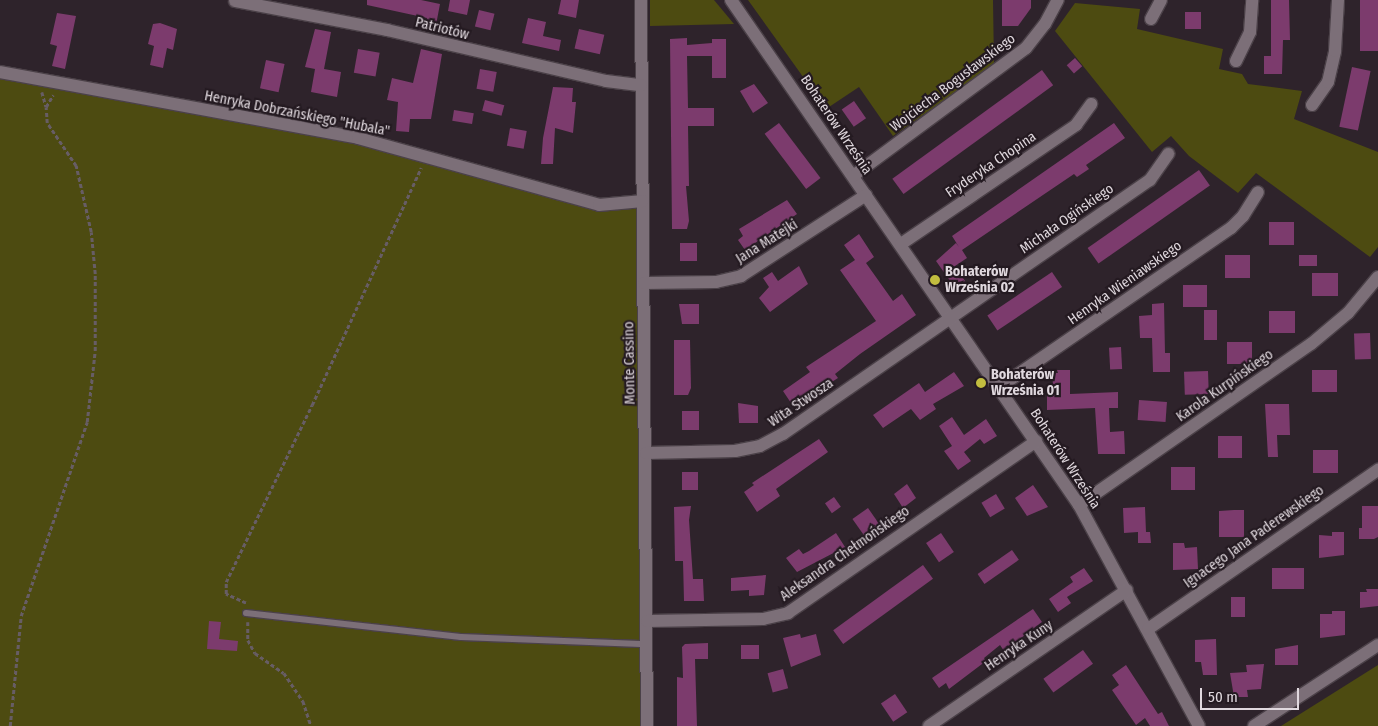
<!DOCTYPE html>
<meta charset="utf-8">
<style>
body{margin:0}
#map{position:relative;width:1378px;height:726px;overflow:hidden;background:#2e232b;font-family:"Fira Sans Condensed",sans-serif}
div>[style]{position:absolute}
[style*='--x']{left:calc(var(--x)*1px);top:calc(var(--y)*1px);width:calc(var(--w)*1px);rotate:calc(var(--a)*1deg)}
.green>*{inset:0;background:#4d4b11}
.building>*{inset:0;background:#7c3b6d;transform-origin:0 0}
.path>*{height:2.5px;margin-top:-1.25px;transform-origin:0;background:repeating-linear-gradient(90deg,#675d65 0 4px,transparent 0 6.5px)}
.roads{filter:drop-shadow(1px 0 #4b4148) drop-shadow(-1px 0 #4b4148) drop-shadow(0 1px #4b4148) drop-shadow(0 -1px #4b4148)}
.lane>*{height:6px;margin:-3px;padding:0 3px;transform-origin:3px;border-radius:3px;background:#7c6f78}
.street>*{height:12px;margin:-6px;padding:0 6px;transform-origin:6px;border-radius:6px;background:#7c6f78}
.dots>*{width:14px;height:14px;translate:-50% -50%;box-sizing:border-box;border:2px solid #241a21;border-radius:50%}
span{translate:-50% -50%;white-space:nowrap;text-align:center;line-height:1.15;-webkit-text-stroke:4.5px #241a21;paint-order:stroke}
.street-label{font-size:14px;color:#e0d8de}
.poi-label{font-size:14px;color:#e0d8de;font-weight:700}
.left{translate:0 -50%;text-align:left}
.scale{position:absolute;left:1200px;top:688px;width:99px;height:22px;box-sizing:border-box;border:2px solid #e0d8de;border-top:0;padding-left:6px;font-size:15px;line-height:18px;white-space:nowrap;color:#e0d8de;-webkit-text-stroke:4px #241a21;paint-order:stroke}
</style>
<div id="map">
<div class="green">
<div style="clip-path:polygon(650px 0,714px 0,734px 24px,650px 26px)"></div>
<div style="clip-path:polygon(748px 0,993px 0,994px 65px,893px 136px,859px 87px,826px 109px)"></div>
<div style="clip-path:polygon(1075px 3px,1140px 9px,1137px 29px,1223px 49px,1219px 69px,1242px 74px,1248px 84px,1302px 91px,1294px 119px,1378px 152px,1378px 247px,1370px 257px,1256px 173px,1238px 193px,1189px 156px,1171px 136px,1152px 152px,1055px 31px)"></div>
<div style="clip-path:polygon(0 72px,358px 138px,599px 205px,643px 201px,647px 726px,0 726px)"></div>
<div style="clip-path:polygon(1378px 665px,1378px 726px,1281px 726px)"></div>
</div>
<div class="building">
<div style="clip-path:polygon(367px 0,421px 0,440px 4px,436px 25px,426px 23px,427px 18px,367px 5px)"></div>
<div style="clip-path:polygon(450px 0,470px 0,467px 15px,448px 11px)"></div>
<div style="clip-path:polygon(561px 0,579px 0,576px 18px,558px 14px)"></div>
<div style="clip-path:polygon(1002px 0,1031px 0,1031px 8px,1018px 26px,1002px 26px)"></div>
<div style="clip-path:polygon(1271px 0,1289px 0,1290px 40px,1283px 40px,1282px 74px,1264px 74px,1264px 56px,1271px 56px)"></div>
<div style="left:1360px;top:0;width:18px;height:51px"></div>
<div style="left:479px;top:10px;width:16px;height:17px;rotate:14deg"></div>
<div style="left:1185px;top:12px;width:16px;height:17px"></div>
<div style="clip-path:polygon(57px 13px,76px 16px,65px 69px,52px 66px,57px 46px,50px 44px)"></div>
<div style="clip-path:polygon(528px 18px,546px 22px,543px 36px,561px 40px,559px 51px,522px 43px)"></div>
<div style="clip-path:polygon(160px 23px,177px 29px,173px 50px,167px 48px,163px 68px,150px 65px,154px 46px,148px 44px,153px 24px)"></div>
<div style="clip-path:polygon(315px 29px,331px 32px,324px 69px,341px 72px,337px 97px,311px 92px,315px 69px,305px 67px)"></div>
<div style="left:579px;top:29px;width:26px;height:20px;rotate:13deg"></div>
<div style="clip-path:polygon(687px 38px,687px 45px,712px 43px,712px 39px,726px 39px,726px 78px,712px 78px,712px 56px,687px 56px,688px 108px,714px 108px,714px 126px,688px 126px,689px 186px,686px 186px,689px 221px,687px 229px,672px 229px,670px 39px)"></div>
<div style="left:358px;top:49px;width:22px;height:24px;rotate:10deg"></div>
<div style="clip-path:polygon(421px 49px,442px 54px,431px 119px,410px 119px,409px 132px,396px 131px,398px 102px,387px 100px,392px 78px,413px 83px)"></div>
<div style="left:1075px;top:58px;width:11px;height:11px;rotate:49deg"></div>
<div style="left:266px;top:60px;width:19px;height:29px;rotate:12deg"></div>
<div style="left:1352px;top:67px;width:19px;height:61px;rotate:12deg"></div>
<div style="left:480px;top:69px;width:17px;height:20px;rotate:10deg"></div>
<div style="left:1042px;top:70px;width:19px;height:185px;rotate:54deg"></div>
<div style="clip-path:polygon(754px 84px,768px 103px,753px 113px,740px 91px)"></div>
<div style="clip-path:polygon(553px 87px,573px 88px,572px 102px,576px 102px,573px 133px,555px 128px,553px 164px,541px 164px,543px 138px)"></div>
<div style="left:485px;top:100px;width:20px;height:11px;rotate:15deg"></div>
<div style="left:854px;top:101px;width:21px;height:15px;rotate:55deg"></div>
<div style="left:454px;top:110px;width:20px;height:11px;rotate:9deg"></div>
<div style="left:779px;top:123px;width:69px;height:18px;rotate:53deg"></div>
<div style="clip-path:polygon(1114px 123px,1125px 138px,1086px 165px,1089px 169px,1077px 177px,1074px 174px,962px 250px,967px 258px,955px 266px,965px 281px,955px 288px,936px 261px,956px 243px,959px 247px,952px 236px)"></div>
<div style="left:510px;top:128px;width:17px;height:18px;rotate:10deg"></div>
<div style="left:1199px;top:170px;width:19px;height:136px;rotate:55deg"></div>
<div style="clip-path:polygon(787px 200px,797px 214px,745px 250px,738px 240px,743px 236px,739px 229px)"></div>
<div style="left:1269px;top:222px;width:25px;height:23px"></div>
<div style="clip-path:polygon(859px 234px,874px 257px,866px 263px,893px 301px,902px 294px,916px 315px,860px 354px,835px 374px,838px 378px,827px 385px,824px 381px,791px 403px,783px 391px,810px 372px,806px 367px,876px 321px,840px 270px,855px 260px,844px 245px)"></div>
<div style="left:680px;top:243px;width:17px;height:18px"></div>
<div style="left:1250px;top:255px;width:23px;height:25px;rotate:90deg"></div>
<div style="left:1299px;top:255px;width:18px;height:11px"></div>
<div style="clip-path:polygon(799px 266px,808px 284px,770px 312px,759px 298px,769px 287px,763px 278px,772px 272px,778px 281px)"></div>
<div style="left:1052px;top:272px;width:18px;height:78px;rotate:56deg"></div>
<div style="left:1312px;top:273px;width:26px;height:23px"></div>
<div style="left:1183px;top:285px;width:24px;height:22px"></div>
<div style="clip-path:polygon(1164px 303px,1165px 353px,1170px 353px,1170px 372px,1153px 372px,1152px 338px,1140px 338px,1139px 316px,1152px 315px,1152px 304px)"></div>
<div style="clip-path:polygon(679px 304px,699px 304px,699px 324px,682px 324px)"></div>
<div style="left:1217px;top:310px;width:30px;height:13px;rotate:90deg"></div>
<div style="left:1269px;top:311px;width:26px;height:22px"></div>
<div style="left:1370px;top:333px;width:26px;height:16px;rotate:88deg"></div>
<div style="clip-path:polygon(674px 340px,690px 340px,691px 388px,688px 395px,674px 395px)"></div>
<div style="left:1227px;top:342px;width:25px;height:22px"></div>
<div style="left:1121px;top:347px;width:22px;height:12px;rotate:87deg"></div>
<div style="clip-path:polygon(1057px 370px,1070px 370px,1070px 394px,1118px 392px,1118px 408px,1109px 408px,1110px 432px,1124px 431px,1125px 454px,1098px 454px,1095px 408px,1047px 410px,1047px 385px,1053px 385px,1052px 373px,1058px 373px)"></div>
<div style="left:1312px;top:370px;width:25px;height:22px"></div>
<div style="left:1208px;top:371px;width:23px;height:24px;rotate:88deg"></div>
<div style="clip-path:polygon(954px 372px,964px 386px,933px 404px,936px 409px,920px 420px,911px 409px,883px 428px,873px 415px,919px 383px,925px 392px)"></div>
<div style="left:1139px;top:400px;width:28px;height:20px;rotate:4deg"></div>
<div style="clip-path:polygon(738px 403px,758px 406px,758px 423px,739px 423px)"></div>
<div style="clip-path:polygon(1265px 404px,1289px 404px,1290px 435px,1277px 435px,1278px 457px,1268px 457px)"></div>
<div style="left:682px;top:411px;width:17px;height:19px"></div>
<div style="clip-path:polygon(952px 417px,964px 435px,986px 419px,997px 436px,984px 444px,980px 439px,964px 452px,971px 461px,958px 470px,944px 451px,952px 446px,939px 426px)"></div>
<div style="left:1218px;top:436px;width:24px;height:22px"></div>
<div style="clip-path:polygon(819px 439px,828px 452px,776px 489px,780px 496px,757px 512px,744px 492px,754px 485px,752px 483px)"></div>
<div style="left:1338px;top:450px;width:23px;height:25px;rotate:90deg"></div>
<div style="left:1171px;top:467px;width:24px;height:23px"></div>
<div style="left:682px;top:472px;width:16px;height:18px"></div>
<div style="clip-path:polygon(907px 484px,916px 498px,903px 508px,894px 494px)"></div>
<div style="clip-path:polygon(1033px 485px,1048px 507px,1027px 516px,1015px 498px)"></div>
<div style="left:996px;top:494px;width:17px;height:17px;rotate:59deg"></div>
<div style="left:834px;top:497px;width:12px;height:11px;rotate:55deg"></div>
<div style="clip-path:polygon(691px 506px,689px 520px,693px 579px,703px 579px,704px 601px,684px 601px,683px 561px,675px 561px,674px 507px)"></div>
<div style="clip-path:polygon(1362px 506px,1378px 506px,1378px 537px,1374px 539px,1359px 539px,1359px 528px,1362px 528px)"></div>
<div style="clip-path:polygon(1145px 507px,1146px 532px,1150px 532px,1151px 543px,1138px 543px,1138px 532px,1124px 533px,1123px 508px)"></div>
<div style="left:868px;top:508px;width:21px;height:19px;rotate:55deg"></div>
<div style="clip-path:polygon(1234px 510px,1244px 510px,1244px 537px,1219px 537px,1219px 511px)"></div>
<div style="clip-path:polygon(1332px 532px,1344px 532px,1344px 555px,1319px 558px,1319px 535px,1332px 536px)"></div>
<div style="clip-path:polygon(836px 533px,845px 547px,797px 572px,786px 558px,799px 549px,803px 554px,809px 551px)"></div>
<div style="left:941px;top:533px;width:23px;height:18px;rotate:56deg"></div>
<div style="clip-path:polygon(1173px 543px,1184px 543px,1185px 548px,1197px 547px,1198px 569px,1173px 570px)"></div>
<div style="left:1012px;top:550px;width:12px;height:42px;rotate:55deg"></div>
<div style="left:923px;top:565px;width:17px;height:111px;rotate:54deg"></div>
<div style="clip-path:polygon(1084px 568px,1093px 581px,1067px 597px,1071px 603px,1058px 612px,1049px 599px,1073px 582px,1070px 577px)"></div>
<div style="left:1272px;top:568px;width:32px;height:21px"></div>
<div style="clip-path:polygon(766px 575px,764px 595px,749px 596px,749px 590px,731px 591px,731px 578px)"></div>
<div style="clip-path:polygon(1366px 589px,1378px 589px,1378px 606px,1360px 608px,1360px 592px,1367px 592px)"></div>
<div style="left:1231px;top:597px;width:14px;height:20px"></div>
<div style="clip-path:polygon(1033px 609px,1042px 622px,1004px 651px,1000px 645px,984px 658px,986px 661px,949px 689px,946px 683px,939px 688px,932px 678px)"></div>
<div style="clip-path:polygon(1332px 611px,1345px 611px,1345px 635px,1320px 638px,1320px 614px,1332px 614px)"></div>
<div style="clip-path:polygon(209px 621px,221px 622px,219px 639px,238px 641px,237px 651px,207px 649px)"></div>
<div style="clip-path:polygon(800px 634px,801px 638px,816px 634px,821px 655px,791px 667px,783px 638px)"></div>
<div style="clip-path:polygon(1216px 639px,1217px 675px,1203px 675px,1201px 662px,1195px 662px,1195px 640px)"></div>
<div style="clip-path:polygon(708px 643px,708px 659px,695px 659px,697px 726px,677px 726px,677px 677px,683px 678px,682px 647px,685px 644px)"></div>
<div style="left:741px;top:645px;width:18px;height:14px"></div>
<div style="clip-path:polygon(1298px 645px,1298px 665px,1275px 665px,1275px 649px)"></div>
<div style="left:1083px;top:650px;width:17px;height:49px;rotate:54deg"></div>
<div style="clip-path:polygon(1264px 664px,1261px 689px,1247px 690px,1248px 697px,1234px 697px,1230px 673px,1247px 672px,1246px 665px)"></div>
<div style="clip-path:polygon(1126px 665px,1158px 714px,1162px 712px,1169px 726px,1150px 726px,1145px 718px,1136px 725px,1112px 690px,1119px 685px,1112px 675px)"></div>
<div style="left:783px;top:669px;width:20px;height:16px;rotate:75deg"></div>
<div style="left:895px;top:694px;width:22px;height:17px;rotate:56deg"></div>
</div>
<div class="path">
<div style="--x:42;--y:92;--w:15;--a:74"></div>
<div style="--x:246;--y:603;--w:22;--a:-156"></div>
<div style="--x:226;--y:594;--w:12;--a:-90"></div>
<div style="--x:226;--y:582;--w:197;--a:-64.1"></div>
<div style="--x:312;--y:405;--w:261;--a:-65.3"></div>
<div style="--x:248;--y:622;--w:18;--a:90"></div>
<div style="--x:248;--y:640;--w:15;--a:62"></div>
<div style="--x:255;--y:653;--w:35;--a:35"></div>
<div style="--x:284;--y:673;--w:34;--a:56"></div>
<div style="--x:303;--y:701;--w:26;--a:72"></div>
<div style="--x:10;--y:726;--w:111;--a:-84.3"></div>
<div style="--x:21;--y:616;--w:205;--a:-71.2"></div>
<div style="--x:87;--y:422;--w:71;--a:-83.6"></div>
<div style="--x:95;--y:351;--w:77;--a:-90"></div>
<div style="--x:95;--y:274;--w:42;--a:-95.4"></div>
<div style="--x:91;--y:232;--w:68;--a:-102.8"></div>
<div style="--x:76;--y:166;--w:52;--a:-124"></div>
<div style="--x:47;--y:123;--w:16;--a:-94"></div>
<div style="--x:46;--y:107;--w:14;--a:-60"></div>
</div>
<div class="roads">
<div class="lane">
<div style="--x:246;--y:613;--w:216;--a:6.4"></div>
<div style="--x:461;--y:637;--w:186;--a:2.2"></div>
</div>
<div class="street">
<div style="--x:641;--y:0;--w:726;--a:89.53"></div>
<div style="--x:731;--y:0;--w:613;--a:55.43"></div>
<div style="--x:1079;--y:505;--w:251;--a:61.5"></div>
<div style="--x:235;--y:1;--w:155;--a:10.8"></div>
<div style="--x:387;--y:30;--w:225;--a:13.1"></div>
<div style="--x:606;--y:81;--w:35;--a:7"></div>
<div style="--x:1151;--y:19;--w:21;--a:-62"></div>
<div style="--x:1236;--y:61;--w:32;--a:-64"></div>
<div style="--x:1250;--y:32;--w:32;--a:-86"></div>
<div style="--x:0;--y:72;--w:364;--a:10.4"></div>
<div style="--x:358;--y:138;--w:250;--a:15.5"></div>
<div style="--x:599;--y:205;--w:44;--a:-5.2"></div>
<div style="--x:1312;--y:105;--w:28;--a:-55"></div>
<div style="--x:1328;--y:82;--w:32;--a:-77"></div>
<div style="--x:1335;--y:51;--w:51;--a:-86.6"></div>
<div style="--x:853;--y:176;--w:215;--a:-36.5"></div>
<div style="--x:1026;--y:48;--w:31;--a:-52"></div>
<div style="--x:1045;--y:24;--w:27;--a:-62"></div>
<div style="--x:901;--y:244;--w:212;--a:-34.2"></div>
<div style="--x:1076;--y:125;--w:26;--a:-54"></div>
<div style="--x:644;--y:283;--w:72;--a:-0.8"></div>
<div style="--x:716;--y:282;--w:26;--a:-13"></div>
<div style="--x:741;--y:276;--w:149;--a:-32.9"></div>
<div style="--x:998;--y:388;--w:283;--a:-34.5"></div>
<div style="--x:1231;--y:228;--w:17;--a:-45"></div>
<div style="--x:1243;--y:216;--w:28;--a:-58"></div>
<div style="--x:646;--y:453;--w:89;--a:-1.3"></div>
<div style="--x:735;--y:451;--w:25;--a:-11"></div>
<div style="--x:760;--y:446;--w:26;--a:-28"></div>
<div style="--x:783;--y:434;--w:446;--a:-34.7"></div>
<div style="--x:1150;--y:180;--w:32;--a:-55"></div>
<div style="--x:1079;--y:505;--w:282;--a:-34.8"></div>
<div style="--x:1311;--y:344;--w:48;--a:-40"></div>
<div style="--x:1348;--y:313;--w:47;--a:-50.2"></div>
<div style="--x:647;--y:621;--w:116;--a:-1"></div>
<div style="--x:763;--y:619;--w:26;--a:-13"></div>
<div style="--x:788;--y:613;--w:302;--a:-34.7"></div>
<div style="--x:1148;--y:629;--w:280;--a:-34.7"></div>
<div style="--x:929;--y:726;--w:240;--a:-34.5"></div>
<div style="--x:1254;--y:726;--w:148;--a:-33.2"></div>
</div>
</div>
<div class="dots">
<div style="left:935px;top:280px;background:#c2bd3f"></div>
<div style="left:981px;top:383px;background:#c2bd3f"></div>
</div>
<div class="street-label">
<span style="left:442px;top:29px;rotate:14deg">Patriotów</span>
<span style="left:953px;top:83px;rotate:-37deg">Wojciecha Bogusławskiego</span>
<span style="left:297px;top:114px;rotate:11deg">Henryka Dobrzańskiego "Hubala"</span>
<span style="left:836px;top:125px;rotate:56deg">Bohaterów Września</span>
<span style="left:991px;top:165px;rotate:-34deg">Fryderyka Chopina</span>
<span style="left:1067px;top:219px;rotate:-35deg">Michała Ogińskiego</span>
<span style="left:767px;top:242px;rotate:-32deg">Jana Matejki</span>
<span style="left:1125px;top:283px;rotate:-35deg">Henryka Wieniawskiego</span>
<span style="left:630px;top:363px;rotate:-91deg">Monte Cassino</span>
<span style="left:1225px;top:386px;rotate:-35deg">Karola Kurpińskiego</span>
<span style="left:801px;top:403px;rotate:-34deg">Wita Stwosza</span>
<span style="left:1065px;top:459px;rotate:57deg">Bohaterów Września</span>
<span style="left:1254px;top:537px;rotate:-35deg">Ignacego Jana Paderewskiego</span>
<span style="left:845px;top:554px;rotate:-35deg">Aleksandra Chełmońskiego</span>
<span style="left:1019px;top:646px;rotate:-34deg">Henryka Kuny</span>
</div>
<div class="poi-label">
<span class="left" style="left:945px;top:280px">Bohaterów<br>Września 02</span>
<span class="left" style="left:991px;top:383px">Bohaterów<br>Września 01</span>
</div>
<div class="scale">50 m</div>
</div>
